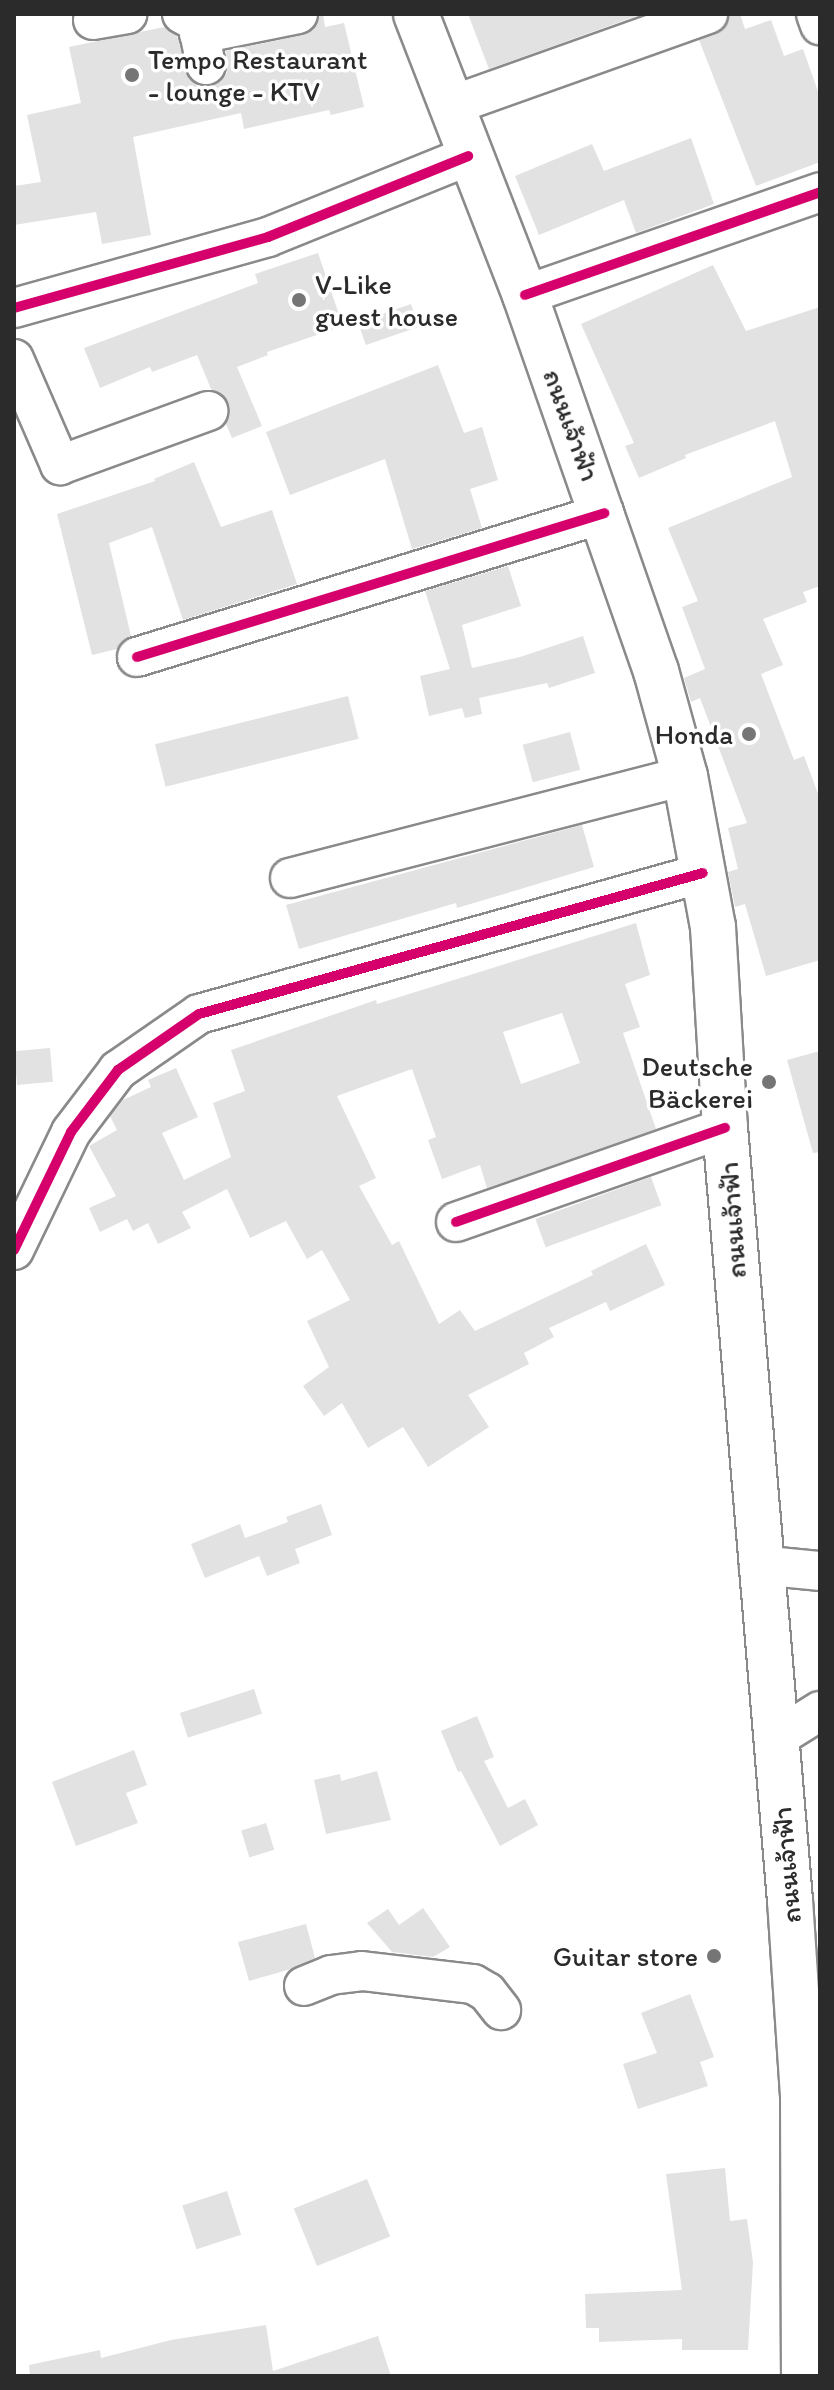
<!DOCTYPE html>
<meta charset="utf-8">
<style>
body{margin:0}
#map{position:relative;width:834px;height:2390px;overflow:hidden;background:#fff;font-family:Itim,"Playpen Sans Thai",sans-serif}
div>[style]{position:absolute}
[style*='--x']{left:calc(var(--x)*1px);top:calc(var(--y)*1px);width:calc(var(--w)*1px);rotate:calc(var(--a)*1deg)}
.building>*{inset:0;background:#e2e2e2;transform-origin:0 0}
.roads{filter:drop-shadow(2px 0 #8a8a8a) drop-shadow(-2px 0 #8a8a8a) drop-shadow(0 2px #8a8a8a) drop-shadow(0 -2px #8a8a8a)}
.minor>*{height:38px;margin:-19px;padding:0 19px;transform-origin:19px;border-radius:19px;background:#fff}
.major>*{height:44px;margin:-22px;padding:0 22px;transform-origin:22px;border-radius:22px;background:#fff}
.cycleway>*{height:10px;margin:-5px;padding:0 5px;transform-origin:5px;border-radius:5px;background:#d6006c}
.dots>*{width:22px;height:22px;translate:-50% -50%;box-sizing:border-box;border:4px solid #fff;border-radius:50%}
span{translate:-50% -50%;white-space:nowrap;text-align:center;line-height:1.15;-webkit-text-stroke:7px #fff;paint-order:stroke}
.poi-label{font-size:28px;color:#2b2b2b}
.left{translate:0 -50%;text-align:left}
.right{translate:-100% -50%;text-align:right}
.street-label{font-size:28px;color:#2b2b2b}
.frame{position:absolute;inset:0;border:16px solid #2b2b2b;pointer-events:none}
</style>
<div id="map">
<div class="building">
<div style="clip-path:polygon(319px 14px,323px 14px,325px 27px,344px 23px,364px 107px,331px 115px,329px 110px,244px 129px,241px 113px,133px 137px,151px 235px,102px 244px,96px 212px,14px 225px,14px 186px,41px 182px,27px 115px,81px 103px,69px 47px,164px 27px,177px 36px,189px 79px,198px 86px,210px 87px,220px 82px,227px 73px,226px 51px,303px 35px,313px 30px)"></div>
<div style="clip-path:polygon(468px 14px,642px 14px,489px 69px)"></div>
<div style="clip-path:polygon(729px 14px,740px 14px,745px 29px,771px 20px,784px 56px,803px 49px,820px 97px,820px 162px,756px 186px,699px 40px,724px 29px)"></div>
<div style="clip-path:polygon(691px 138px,714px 204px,636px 233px,624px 200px,539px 235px,515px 176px,592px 144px,604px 171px)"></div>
<div style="clip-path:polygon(318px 253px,343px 326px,267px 352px,268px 355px,237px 367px,262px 426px,232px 438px,226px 424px,228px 403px,221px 394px,211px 389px,197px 355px,152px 372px,150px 367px,100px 388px,84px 348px,258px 283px,255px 274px)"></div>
<div style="clip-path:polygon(713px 265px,746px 331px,820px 307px,820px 586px,803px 592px,807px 602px,763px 619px,783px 665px,761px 674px,794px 760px,804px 756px,820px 799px,820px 960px,766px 976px,745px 904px,735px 907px,728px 872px,738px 869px,728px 828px,747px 823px,700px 698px,691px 702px,684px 678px,705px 669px,682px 607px,698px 601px,668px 528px,792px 477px,775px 421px,685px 455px,686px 458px,639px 478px,625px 446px,634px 443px,581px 324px)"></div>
<div style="left:411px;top:304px;width:24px;height:56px;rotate:71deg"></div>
<div style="clip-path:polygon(438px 365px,464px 433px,482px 427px,498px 480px,470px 489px,482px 528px,412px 549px,385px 459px,290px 495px,266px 432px)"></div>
<div style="clip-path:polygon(194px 462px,221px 527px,272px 510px,297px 584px,183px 620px,152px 527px,109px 543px,131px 636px,117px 649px,92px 655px,57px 514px,155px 481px,154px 479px)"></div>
<div style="clip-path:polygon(508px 566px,521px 606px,462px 625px,472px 668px,520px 657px,583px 636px,595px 673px,549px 688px,547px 683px,479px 698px,482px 714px,465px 718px,462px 708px,429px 716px,420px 676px,450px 669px,425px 591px)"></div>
<div style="left:348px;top:696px;width:44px;height:199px;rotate:76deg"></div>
<div style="left:570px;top:732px;width:39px;height:49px;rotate:75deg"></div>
<div style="clip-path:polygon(582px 825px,594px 867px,457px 908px,456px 903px,299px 949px,286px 905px)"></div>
<div style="clip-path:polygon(evenodd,636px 923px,650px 975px,625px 984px,640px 1027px,623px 1033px,656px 1129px,487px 1188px,480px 1165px,442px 1179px,428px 1140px,436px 1137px,412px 1069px,337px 1096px,376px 1178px,359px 1186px,392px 1245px,399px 1241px,439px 1324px,460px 1310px,475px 1331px,593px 1275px,591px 1271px,646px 1244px,665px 1285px,610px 1311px,606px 1302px,549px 1328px,554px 1337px,524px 1353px,529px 1364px,468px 1395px,489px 1427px,428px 1467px,403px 1427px,368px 1448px,342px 1403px,324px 1416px,303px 1386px,329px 1367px,307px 1321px,350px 1300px,322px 1250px,307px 1259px,286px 1221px,250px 1238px,227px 1189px,182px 1212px,191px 1228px,158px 1244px,148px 1223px,133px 1231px,127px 1219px,100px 1232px,89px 1208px,116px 1196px,89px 1146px,117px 1130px,110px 1116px,123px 1100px,151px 1087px,148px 1080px,176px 1068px,198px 1117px,162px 1133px,184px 1180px,231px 1157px,213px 1103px,245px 1091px,231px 1050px,376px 1000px,377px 1004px,636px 923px,562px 1013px,580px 1063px,521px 1084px,503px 1032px,562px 1013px)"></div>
<div style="left:50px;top:1048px;width:34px;height:36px;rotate:85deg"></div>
<div style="clip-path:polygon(820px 1051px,820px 1152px,813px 1153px,787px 1060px)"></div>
<div style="left:651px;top:1177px;width:30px;height:123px;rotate:70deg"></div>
<div style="clip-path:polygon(321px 1504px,332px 1535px,295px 1549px,300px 1563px,267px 1576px,259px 1556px,205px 1578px,191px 1544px,240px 1524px,245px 1538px,288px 1522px,286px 1517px)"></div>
<div style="left:254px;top:1689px;width:26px;height:78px;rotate:72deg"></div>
<div style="clip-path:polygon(477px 1716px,494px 1757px,484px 1761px,508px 1808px,525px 1799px,538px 1825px,500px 1846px,461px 1771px,458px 1772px,441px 1731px)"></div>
<div style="clip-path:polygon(134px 1750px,147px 1785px,126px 1793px,138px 1823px,76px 1846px,52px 1782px)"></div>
<div style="clip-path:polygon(377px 1771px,391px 1820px,326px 1834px,314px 1780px,340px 1774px,341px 1781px)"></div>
<div style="left:266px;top:1823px;width:28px;height:26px;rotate:73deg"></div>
<div style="clip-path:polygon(423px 1908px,450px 1947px,433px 1957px,392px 1952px,367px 1923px,388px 1909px,399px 1925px)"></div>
<div style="clip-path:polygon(306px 1924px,315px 1958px,291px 1969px,249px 1981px,238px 1942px)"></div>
<div style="clip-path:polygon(690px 1994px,714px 2057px,700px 2062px,708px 2086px,638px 2109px,623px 2064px,657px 2053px,641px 2013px)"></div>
<div style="clip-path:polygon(725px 2168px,730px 2221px,747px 2219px,753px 2262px,748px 2350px,682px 2350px,682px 2339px,599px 2342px,599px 2328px,586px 2328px,585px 2294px,682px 2290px,666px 2174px)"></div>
<div style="left:367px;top:2179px;width:62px;height:79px;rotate:68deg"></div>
<div style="left:227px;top:2191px;width:46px;height:47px;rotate:72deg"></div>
<div style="clip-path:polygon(266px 2325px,273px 2371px,378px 2336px,391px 2376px,30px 2376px,29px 2365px,100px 2350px,101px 2358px,171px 2340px)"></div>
</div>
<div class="roads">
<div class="minor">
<div style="--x:182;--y:14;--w:17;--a:28"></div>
<div style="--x:197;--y:22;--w:44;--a:78.2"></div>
<div style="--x:816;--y:14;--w:12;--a:70"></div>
<div style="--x:93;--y:20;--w:35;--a:-10"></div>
<div style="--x:199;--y:34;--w:101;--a:-11.4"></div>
<div style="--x:450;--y:106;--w:274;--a:-19.6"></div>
<div style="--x:525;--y:295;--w:312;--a:-19.2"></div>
<div style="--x:14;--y:308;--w:264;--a:-15.6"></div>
<div style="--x:268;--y:237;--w:216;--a:-22"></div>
<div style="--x:14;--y:359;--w:116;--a:66.5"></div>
<div style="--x:60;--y:465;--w:158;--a:-20"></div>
<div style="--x:137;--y:657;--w:489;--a:-17.1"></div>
<div style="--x:290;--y:878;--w:408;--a:-14.5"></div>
<div style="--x:456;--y:1222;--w:285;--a:-19.3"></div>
<div style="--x:14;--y:1250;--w:131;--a:-64.2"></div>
<div style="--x:71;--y:1132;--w:78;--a:-52.8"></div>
<div style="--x:118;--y:1070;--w:98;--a:-34.7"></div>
<div style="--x:199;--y:1014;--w:523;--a:-15.63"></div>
<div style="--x:759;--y:1565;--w:61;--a:5.6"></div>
<div style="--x:775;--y:1739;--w:53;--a:-31.9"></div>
<div style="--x:304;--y:1986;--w:29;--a:-22"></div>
<div style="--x:331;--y:1975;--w:31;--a:-7"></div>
<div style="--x:362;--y:1971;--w:112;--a:6.7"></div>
<div style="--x:473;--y:1984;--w:16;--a:30"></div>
<div style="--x:487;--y:1992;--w:23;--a:52"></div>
</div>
<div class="major">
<div style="--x:416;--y:14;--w:301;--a:68.8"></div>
<div style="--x:525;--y:295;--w:398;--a:70.8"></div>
<div style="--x:656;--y:671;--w:109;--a:74.6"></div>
<div style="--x:685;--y:776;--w:154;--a:79.5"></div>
<div style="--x:713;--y:927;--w:201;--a:86.6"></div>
<div style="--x:725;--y:1128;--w:775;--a:85.19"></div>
<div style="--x:790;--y:1900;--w:197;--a:86.2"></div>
<div style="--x:803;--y:2097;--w:279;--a:89.8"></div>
</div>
</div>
<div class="cycleway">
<div style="--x:525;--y:295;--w:312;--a:-19.2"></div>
<div style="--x:14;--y:308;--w:264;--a:-15.6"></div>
<div style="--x:268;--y:237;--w:216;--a:-22"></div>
<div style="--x:137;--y:657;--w:489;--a:-17.1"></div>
<div style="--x:456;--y:1222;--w:285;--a:-19.3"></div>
<div style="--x:14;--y:1250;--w:131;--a:-64.2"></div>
<div style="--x:71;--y:1132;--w:78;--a:-52.8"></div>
<div style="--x:118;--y:1070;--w:98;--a:-34.7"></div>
<div style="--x:199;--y:1014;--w:523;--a:-15.63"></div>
</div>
<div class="dots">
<div style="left:132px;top:75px;background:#757575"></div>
<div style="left:299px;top:300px;background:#757575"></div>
<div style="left:749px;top:734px;background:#757575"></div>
<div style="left:769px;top:1082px;background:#757575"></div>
<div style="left:714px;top:1956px;background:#757575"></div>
</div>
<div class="poi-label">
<span class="left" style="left:148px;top:75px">Tempo Restaurant<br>- lounge - KTV</span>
<span class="left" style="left:315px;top:300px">V-Like<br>guest house</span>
<span class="right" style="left:733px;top:734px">Honda</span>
<span class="right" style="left:753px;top:1082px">Deutsche<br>Bäckerei</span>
<span class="right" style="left:698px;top:1956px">Guitar store</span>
</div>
<div class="street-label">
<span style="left:572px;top:425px;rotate:70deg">ถนนเจ้าฟ้า</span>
<span style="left:732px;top:1220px;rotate:-94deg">ถนนเจ้าฟ้า</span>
<span style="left:786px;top:1865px;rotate:-95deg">ถนนเจ้าฟ้า</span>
</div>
<div class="frame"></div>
</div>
